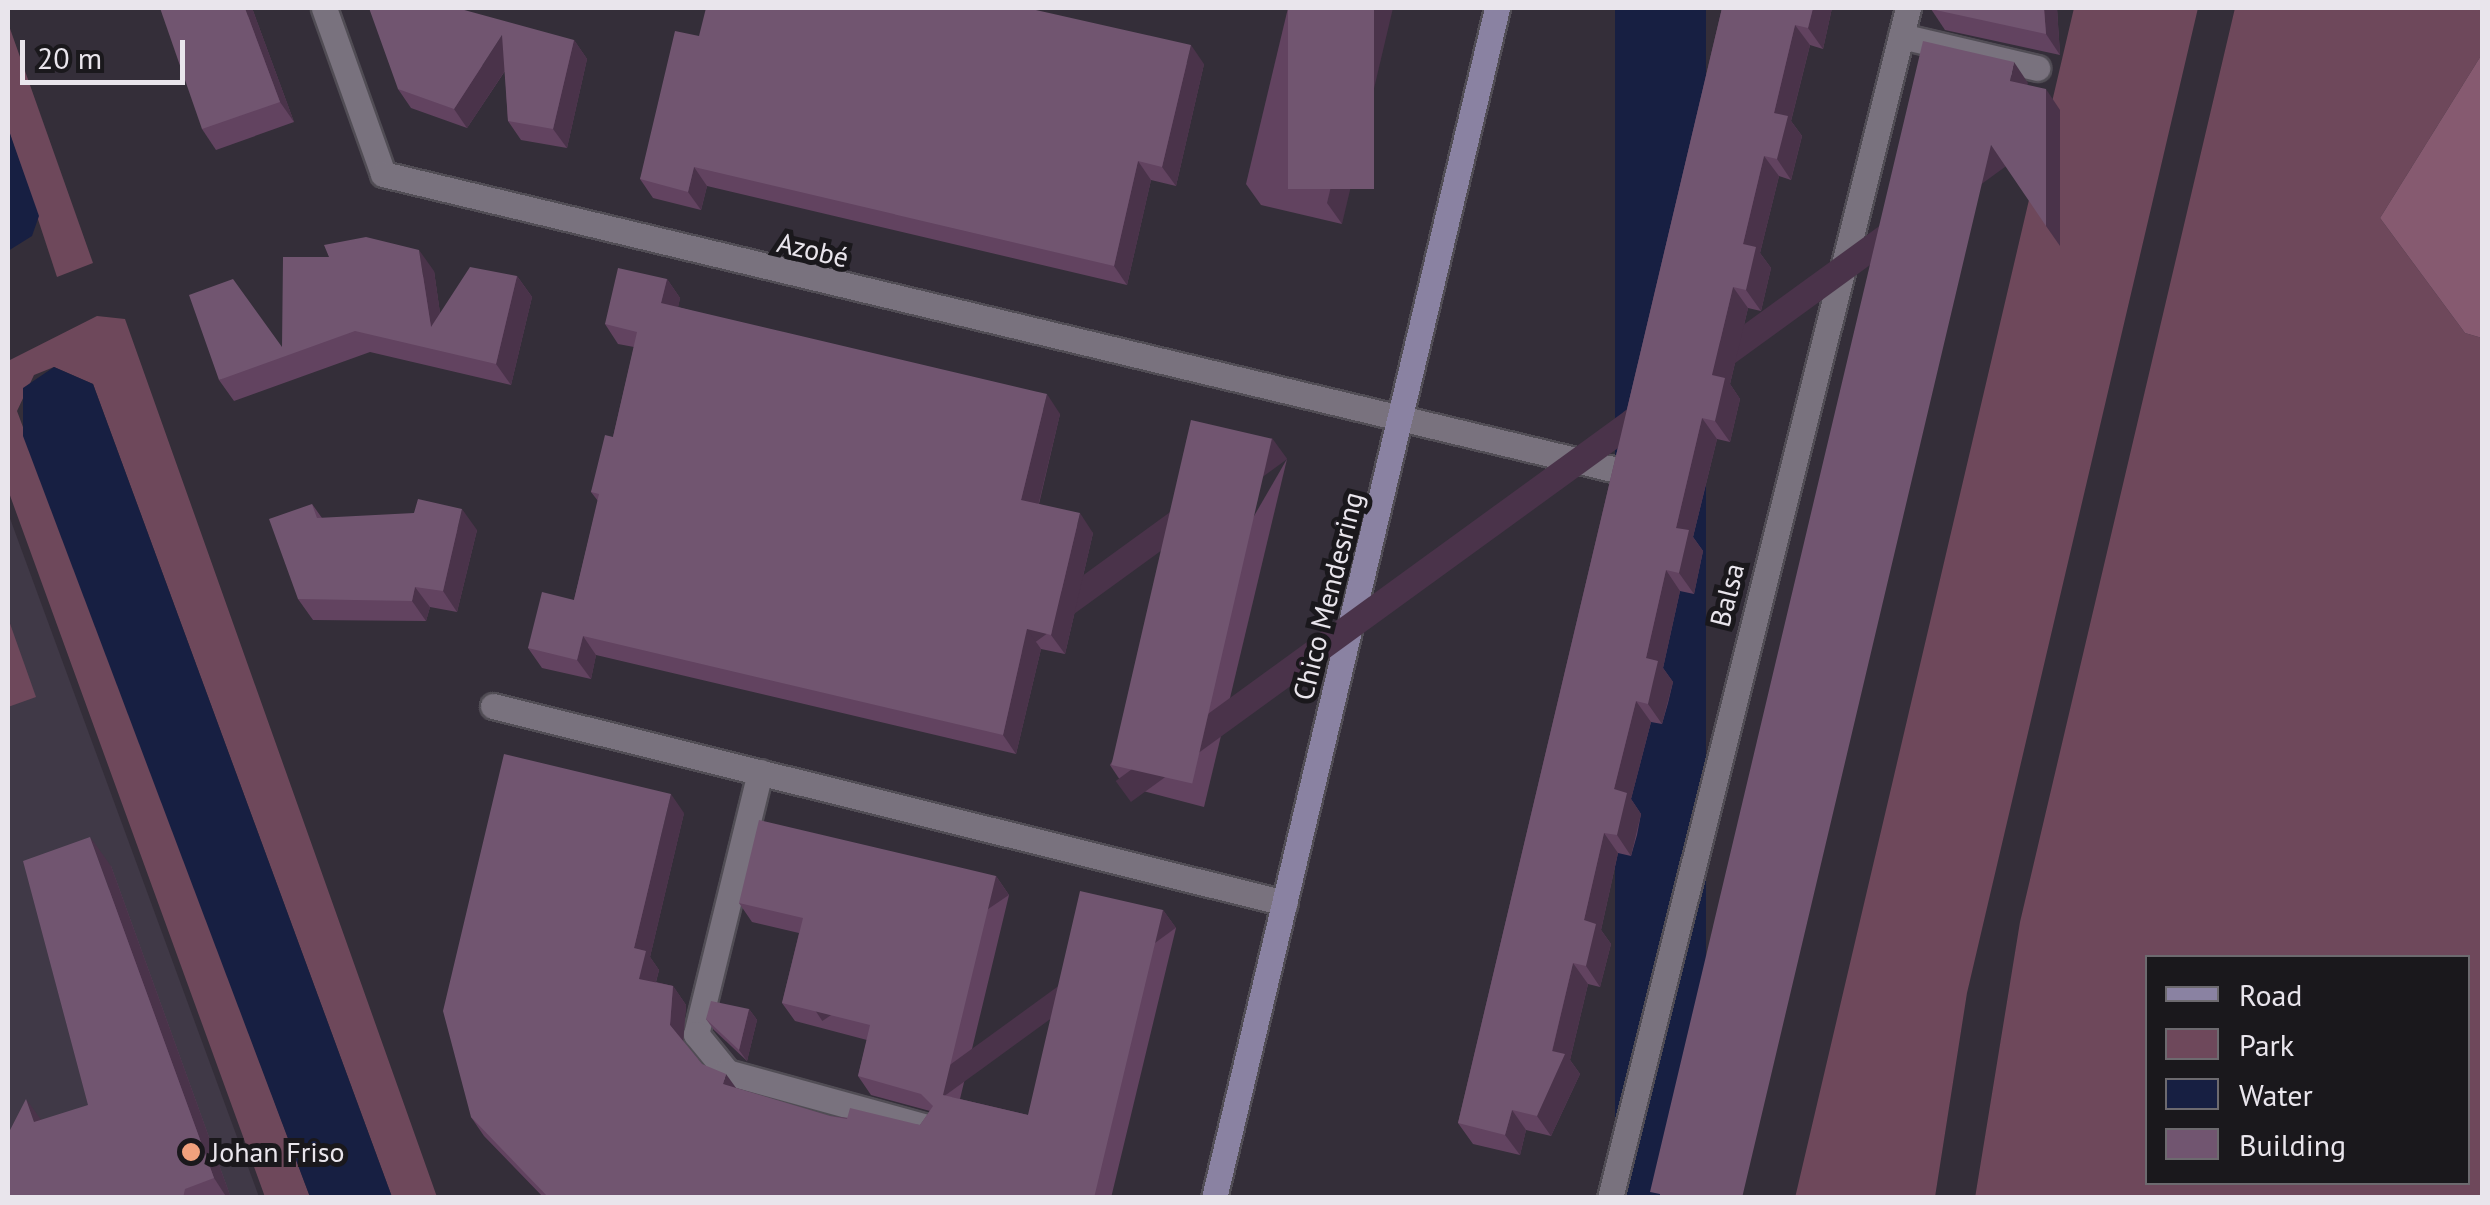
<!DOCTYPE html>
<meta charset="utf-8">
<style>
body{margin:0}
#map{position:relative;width:2490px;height:1205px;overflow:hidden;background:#342e39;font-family:"PT Sans",sans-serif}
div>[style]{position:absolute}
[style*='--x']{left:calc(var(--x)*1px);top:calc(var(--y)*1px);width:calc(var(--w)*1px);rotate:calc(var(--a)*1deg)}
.built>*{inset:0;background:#403947}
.green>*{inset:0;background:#6e485b}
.forest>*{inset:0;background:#865a70}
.water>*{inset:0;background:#171f42;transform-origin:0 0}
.roads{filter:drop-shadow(2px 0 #514d55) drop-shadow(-2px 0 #514d55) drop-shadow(0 2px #514d55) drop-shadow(0 -2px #514d55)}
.lane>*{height:25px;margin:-12.5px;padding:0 12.5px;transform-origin:12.5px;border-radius:12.5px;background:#79727e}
.street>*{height:25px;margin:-12.5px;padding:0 12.5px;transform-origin:12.5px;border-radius:12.5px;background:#79727e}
.secondary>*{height:25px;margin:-12.5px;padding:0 12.5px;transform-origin:12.5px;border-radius:12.5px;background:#8a82a2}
.wall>*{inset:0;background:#624360}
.shaded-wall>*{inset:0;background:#4a334a;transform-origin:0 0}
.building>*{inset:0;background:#715570;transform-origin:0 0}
.dots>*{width:28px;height:28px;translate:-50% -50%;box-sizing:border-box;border:5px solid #1a181c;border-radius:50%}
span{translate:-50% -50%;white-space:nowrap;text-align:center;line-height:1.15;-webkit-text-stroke:10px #1a181c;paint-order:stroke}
.street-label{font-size:28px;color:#e9e5ec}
.poi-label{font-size:28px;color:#e9e5ec}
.left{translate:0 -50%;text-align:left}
.frame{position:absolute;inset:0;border:10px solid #e9e5ec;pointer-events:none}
.legend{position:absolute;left:2145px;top:955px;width:325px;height:230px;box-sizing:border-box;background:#1a181c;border:2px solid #6d6a6f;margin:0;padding:12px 18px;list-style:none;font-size:30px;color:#e9e5ec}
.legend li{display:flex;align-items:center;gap:20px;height:50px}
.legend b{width:50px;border:2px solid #6d6a6f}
.scale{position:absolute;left:20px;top:40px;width:165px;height:45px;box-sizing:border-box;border:5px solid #e9e5ec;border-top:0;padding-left:12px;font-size:30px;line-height:35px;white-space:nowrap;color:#e9e5ec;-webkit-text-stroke:8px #1a181c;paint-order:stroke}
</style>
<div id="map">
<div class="built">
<div style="clip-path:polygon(8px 513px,259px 1197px,8px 1197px)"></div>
</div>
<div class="green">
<div style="clip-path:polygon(2074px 8px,2198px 8px,1967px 993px,1935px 1197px,1795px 1198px)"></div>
<div style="clip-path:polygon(evenodd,2235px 8px,2482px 8px,2482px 54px,2380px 218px,2465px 333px,2482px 338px,2482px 1197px,1975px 1198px,2020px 922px,2235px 8px,2148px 958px,2468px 958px,2468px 1182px,2148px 1182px,2148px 958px)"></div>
<div style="clip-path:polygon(8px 23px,93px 263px,57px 277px,8px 128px)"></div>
<div style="clip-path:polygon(97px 316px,125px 319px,437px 1197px,392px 1197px,93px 384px,54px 367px,34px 375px,17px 411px,310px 1197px,265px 1197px,8px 490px,8px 361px)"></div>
<div style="clip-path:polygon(8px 618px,36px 697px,8px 707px)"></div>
</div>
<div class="forest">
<div style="clip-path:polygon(2482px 54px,2482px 338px,2465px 333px,2380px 218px)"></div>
</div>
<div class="water">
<div style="left:1615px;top:8px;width:91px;height:1221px"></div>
<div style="clip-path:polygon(8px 128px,39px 216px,32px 236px,8px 251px)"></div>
<div style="clip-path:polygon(54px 367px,93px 384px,392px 1197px,310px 1197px,23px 436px,23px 388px)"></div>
</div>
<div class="roads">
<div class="lane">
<div style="--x:760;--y:772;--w:270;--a:103.7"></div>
<div style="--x:696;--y:1034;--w:49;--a:50.8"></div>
<div style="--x:727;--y:1072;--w:211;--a:15.4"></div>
</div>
<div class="street">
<div style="--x:324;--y:8;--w:176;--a:70.4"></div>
<div style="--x:383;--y:174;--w:1269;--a:13.49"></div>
<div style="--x:1901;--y:36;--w:140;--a:13.2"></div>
<div style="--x:493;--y:706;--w:816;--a:13.97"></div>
<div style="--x:1610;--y:1198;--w:1227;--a:-75.94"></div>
</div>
<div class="secondary">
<div style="--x:1214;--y:1198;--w:1223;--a:-76.62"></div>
</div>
</div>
<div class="wall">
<div style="clip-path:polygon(252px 8px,294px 122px,216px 150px,202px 129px)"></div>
<div style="clip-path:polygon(1288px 8px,1342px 224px,1261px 205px,1246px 184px)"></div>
<div style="clip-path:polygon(1722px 8px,1832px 8px,1823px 49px,1810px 45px,1791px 121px,1802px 136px,1791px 180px,1779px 176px,1760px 253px,1771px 268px,1761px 311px,1748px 308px,1730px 384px,1740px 399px,1730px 442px,1717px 439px,1693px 537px,1703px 551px,1694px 594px,1680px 591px,1663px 668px,1673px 682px,1668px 703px,1662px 724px,1651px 722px,1631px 799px,1641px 814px,1637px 835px,1631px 856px,1618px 853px,1601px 930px,1611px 944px,1600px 987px,1588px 984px,1570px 1060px,1580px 1074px,1551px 1136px,1526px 1130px,1520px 1155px,1473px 1144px,1458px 1123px)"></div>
<div style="clip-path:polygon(2057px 8px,2060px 55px,1945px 30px,1931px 9px)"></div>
<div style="clip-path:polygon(699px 36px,1204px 64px,1176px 186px,1151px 180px,1127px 285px,707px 186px,701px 210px,653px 198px,640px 179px)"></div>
<div style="clip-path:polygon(574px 40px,587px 59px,567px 148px,521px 140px,508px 121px,505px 71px,467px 128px,411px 108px,398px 89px)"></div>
<div style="clip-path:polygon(434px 271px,440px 313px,517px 276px,532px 297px,511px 385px,370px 352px,234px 401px,219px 380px)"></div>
<div style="clip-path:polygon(667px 279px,680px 298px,678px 307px,1060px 414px,1039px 504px,1093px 533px,1065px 654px,1041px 649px,1016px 754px,596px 655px,591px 679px,542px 668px,528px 648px,574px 600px,598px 501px,591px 492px,613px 437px,634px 347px,618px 344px,605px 324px)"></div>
<div style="clip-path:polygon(1287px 459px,1204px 807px,1124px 786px,1110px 765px)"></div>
<div style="clip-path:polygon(312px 504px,322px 518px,477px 530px,457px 612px,430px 607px,426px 621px,313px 620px,298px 599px)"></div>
<div style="clip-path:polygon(684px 813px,650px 957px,659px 970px,656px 982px,673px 986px,686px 1005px,683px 1041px,702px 1064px,736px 1088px,830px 1116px,920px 1125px,930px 1111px,871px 1095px,858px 1076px,867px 1040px,795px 1021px,782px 1003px,799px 933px,752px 922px,739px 903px,996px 876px,1009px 895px,960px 1099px,1028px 1115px,1163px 910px,1176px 928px,1111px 1198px,544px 1198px,484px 1136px,471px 1117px)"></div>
<div style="clip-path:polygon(111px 866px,231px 1198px,8px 1198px,88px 1105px)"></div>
<div style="clip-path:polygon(749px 1009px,757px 1020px,747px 1061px,714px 1030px,706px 1019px)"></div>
</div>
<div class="shaded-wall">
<div style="clip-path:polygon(245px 8px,252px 8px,294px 122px,280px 102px)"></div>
<div style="clip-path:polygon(1374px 8px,1393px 8px,1342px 224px,1327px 203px)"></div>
<div style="clip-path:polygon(1813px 8px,1832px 8px,1823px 49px,1808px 28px)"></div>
<div style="clip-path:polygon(2044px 8px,2057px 8px,2060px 55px,2046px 34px)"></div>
<div style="clip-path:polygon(1795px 25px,1810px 45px,1791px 121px,1802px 136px,1791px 180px,1777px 159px,1774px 113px)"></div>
<div style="clip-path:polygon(502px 35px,516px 54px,467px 128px,454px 109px)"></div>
<div style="clip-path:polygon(574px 40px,587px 59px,567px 148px,553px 129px)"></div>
<div style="clip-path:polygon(1191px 45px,1204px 64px,1176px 186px,1162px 167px)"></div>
<div style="clip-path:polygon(2014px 62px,2028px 83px,2024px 101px,2010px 81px)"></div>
<div style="clip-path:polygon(2046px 89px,2060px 110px,2060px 246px,2046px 226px)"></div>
<div style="left:1991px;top:145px;width:26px;height:1082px;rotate:54deg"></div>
<div style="clip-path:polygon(1764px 156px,1779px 176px,1760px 253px,1771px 268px,1761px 311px,1746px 290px,1743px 244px)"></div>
<div style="clip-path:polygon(1138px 161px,1151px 180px,1127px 285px,1114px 266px)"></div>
<div style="clip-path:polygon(694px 167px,707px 186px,701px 210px,688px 192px)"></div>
<div style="clip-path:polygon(419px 250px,434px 271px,445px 348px,431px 327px)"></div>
<div style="clip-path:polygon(517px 276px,532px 297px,511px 385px,496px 364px)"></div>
<div style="clip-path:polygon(667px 279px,680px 298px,675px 323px,661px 303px)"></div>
<div style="clip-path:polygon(1733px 287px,1748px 308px,1730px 384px,1740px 399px,1730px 442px,1715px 421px,1712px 375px)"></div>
<div style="clip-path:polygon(1047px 394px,1060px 414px,1035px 519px,1021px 500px)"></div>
<div style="clip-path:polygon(1702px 418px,1717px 439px,1693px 537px,1703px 551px,1694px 594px,1679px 573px,1676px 528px)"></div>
<div style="left:1272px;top:438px;width:26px;height:358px;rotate:54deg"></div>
<div style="clip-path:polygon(462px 509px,477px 530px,457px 612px,443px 591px)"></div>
<div style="clip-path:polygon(1080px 513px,1093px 533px,1065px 654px,1051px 635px)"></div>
<div style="clip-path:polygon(1666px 570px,1680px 591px,1663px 668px,1673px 682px,1662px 724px,1648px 704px,1646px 658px)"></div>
<div style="clip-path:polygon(415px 587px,430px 607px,426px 621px,412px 601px)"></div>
<div style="clip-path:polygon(1027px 629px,1041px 649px,1016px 754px,1003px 735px)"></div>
<div style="clip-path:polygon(583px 636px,596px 655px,591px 679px,577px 660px)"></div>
<div style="clip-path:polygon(1636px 701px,1651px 722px,1631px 799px,1641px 814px,1631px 856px,1617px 835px,1614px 789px)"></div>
<div style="clip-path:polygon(671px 794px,684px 813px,650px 957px,659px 970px,652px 997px,639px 979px,634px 948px)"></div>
<div style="clip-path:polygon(1604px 833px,1618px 853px,1601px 930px,1611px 944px,1600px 987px,1586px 966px,1584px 920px)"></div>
<div style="clip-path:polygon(90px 837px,111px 866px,231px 1198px,227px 1198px,214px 1178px)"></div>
<div style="left:996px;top:876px;width:23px;height:225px;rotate:56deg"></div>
<div style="left:1163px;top:910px;width:22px;height:296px;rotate:54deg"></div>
<div style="clip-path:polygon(1573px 963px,1588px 984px,1570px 1060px,1580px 1074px,1551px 1136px,1537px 1116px)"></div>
<div style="clip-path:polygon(673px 986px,686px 1005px,683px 1044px,670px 1025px)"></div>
<div style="clip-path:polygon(749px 1009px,757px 1020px,747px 1061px,739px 1050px)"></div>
<div style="clip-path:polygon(726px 1074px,739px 1092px,723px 1084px)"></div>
<div style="clip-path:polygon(26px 1099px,47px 1128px,34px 1122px)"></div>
<div style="clip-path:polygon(1512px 1110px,1526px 1130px,1520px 1155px,1505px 1135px)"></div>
</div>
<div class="building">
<div style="clip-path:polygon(160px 8px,245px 8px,280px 102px,202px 129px)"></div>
<div style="clip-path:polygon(369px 8px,457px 8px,574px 40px,553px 129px,508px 121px,502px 35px,454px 109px,398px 89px)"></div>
<div style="clip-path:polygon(706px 8px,1027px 8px,1191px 45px,1162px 167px,1138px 161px,1114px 266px,694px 167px,688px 192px,640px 179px,675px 31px,699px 36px)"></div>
<div style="left:1288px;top:8px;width:86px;height:181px"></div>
<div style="clip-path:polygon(1722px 8px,1813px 8px,1808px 28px,1795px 25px,1774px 113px,1788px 116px,1777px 159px,1764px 156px,1743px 244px,1756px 247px,1746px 290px,1733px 287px,1712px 375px,1725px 378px,1715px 421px,1702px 418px,1676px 528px,1689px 530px,1679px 573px,1666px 570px,1646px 658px,1658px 661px,1653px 682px,1648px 704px,1636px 701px,1614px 789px,1627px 793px,1617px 835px,1604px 833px,1584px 920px,1596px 924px,1586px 966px,1573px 963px,1552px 1051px,1565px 1054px,1537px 1116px,1512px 1110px,1505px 1135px,1458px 1123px)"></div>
<div style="clip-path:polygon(1931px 8px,2044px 8px,2046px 34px,1931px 9px)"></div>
<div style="clip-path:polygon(1923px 41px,2014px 62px,2010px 81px,2046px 89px,2046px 226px,1991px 145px,1742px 1198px,1660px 1198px,1660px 1194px,1650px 1192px)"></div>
<div style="clip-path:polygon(366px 237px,419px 250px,431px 327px,470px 267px,517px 276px,496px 364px,355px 331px,219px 380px,189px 295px,233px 279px,282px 347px,283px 257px,329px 257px,324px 245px)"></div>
<div style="clip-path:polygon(618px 268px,667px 279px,661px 303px,1047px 394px,1021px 500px,1080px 513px,1051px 635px,1027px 629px,1003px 735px,583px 636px,577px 660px,528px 648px,542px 592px,574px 600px,599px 494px,591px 492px,605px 435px,613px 437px,637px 332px,605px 324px)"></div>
<div style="left:1191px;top:420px;width:83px;height:354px;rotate:13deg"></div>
<div style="clip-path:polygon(418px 499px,462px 509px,443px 591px,415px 587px,412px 601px,298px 599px,269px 519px,312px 504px,317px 518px,414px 513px)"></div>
<div style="clip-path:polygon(504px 754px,671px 794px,634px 948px,646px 951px,639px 979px,673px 986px,670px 1025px,702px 1064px,726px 1074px,723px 1084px,830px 1116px,847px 1119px,850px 1108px,920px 1125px,933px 1106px,921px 1094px,858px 1076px,870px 1025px,782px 1003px,803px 918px,739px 903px,759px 820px,996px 876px,943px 1095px,1028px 1115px,1080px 891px,1163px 910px,1094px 1198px,549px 1198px,471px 1117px,443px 1011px)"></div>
<div style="clip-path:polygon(90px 837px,214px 1178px,185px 1189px,183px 1198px,8px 1198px,8px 1134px,26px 1099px,34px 1122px,88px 1105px,23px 861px)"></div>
<div style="clip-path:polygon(711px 1001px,749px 1009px,739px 1050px,706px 1019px)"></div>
</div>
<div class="dots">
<div style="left:191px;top:1152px;background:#f1a17d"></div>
</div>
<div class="street-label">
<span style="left:813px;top:250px;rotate:13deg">Azobé</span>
<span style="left:1727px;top:595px;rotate:-76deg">Balsa</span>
<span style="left:1328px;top:596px;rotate:-76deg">Chico Mendesring</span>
</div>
<div class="poi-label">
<span class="left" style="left:211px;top:1152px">Johan Friso</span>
</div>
<div class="frame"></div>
<ul class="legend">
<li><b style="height:12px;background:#8a82a2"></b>Road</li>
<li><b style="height:28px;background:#6e485b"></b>Park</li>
<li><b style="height:28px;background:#171f42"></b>Water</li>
<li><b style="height:28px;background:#715570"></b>Building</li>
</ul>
<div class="scale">20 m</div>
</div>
